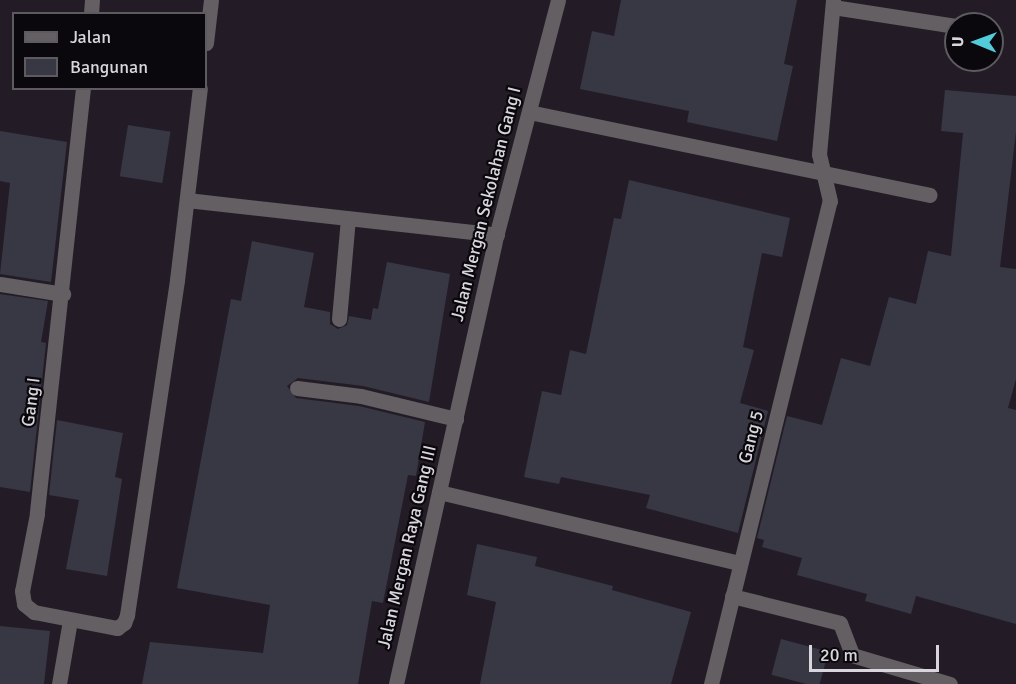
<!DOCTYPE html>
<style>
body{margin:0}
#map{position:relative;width:1016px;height:684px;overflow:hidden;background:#231c27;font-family:Signika,sans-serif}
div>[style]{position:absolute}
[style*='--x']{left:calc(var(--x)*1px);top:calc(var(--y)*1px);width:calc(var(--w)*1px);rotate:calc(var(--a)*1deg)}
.building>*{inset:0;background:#383744;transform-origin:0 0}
.street>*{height:15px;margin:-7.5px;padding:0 7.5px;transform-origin:7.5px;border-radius:7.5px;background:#645f63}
span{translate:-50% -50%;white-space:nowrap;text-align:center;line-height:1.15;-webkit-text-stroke:4.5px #0b080d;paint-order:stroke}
.street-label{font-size:18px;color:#d9d5dc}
.legend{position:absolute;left:12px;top:12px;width:195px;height:78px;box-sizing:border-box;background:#0b080d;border:2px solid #5d5a60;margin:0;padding:8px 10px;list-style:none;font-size:18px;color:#d9d5dc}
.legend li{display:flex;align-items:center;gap:12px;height:30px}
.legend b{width:30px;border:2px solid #5d5a60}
.north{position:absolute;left:944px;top:12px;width:60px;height:60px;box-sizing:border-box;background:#0b080d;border:2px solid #5d5a60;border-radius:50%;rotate:271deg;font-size:16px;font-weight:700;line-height:24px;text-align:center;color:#d9d5dc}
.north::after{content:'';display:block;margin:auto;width:21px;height:27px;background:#52cbda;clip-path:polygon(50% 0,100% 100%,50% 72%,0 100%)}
.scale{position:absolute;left:809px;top:645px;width:130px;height:27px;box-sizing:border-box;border:3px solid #d9d5dc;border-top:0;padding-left:8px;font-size:18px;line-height:21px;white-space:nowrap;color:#d9d5dc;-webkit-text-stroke:4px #0b080d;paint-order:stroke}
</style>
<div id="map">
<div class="building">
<div style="clip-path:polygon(621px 0,797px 0,784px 64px,793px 66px,777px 141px,687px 122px,689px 111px,580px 89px,592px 31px,614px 36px)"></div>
<div style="clip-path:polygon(945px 90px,1016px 96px,1016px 132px,1000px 267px,1016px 269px,1016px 379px,1008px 408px,1016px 410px,1016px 624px,916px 596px,911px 614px,865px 601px,867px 594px,797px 575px,802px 558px,762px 547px,764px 540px,757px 538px,787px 416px,822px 425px,841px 358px,870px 366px,889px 297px,916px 304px,928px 251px,951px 256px,963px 133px,941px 131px)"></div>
<div style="left:128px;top:125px;width:43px;height:52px;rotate:9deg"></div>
<div style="clip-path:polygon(0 131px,67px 142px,51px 282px,0 274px,10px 183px,0 181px)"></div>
<div style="clip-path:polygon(629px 180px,790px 218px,782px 257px,762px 253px,743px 347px,754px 350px,740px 403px,768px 411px,738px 533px,646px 508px,650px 495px,561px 477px,559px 484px,524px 477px,542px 391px,561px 395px,570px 350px,586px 354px,614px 218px,621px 219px)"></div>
<div style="clip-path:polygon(252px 241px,314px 253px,304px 307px,330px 312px,330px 324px,338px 329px,347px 325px,349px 316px,371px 320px,373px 308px,378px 309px,387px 262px,450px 274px,429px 402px,363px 386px,298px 378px,287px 386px,296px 398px,359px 406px,425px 422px,416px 476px,408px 475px,383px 603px,372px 601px,358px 684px,142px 684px,150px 642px,263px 653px,270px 605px,177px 588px,231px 299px,241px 301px)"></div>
<div style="clip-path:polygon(0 294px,48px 301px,41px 342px,46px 343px,30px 492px,0 487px)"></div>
<div style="clip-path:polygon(57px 420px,123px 433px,115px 477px,122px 479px,107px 576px,66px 569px,79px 500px,49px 495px)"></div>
<div style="clip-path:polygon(477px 544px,537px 557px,535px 566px,613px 586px,612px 590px,691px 612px,671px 684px,480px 684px,496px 602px,467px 595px)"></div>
<div style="clip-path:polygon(0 626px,50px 631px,44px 684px,0 684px)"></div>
<div style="left:781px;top:639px;width:49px;height:37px;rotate:15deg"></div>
</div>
<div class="street">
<div style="--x:833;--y:7;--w:124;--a:8.8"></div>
<div style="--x:91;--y:14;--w:14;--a:-86"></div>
<div style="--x:206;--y:43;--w:43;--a:-83.4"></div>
<div style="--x:83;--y:88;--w:428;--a:96.2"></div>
<div style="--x:37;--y:514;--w:78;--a:101"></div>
<div style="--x:22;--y:591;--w:13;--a:81"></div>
<div style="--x:24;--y:604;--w:13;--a:39"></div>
<div style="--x:34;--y:612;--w:85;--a:10.9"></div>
<div style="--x:117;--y:628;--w:9;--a:-36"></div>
<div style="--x:124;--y:623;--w:9;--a:-69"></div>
<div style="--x:127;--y:615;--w:339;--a:-81.5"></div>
<div style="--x:177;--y:280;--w:193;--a:-83.2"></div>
<div style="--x:529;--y:112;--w:409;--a:11.7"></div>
<div style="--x:187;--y:200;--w:312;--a:6.4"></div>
<div style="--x:0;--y:284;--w:64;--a:9"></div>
<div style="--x:339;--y:319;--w:101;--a:-84.9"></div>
<div style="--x:297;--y:388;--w:64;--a:7.1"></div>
<div style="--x:361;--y:396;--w:98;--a:13.6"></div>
<div style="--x:439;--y:492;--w:309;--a:13.3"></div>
<div style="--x:732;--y:596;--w:111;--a:14"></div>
<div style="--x:840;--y:623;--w:34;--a:69"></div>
<div style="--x:852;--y:655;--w:102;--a:16.5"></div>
<div style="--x:59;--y:684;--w:65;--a:-80.2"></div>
<div style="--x:396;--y:684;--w:451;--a:-77.4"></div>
<div style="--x:494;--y:244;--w:252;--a:-75.3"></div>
<div style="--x:711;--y:684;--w:497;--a:-76.2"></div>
<div style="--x:830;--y:201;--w:48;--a:-103.2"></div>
<div style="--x:819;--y:154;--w:155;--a:-84.8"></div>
</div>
<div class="street-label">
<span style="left:486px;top:204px;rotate:-76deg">Jalan Mergan Sekolahan Gang I</span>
<span style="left:31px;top:402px;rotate:-83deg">Gang I</span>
<span style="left:751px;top:437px;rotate:-76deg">Gang 5</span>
<span style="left:407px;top:547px;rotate:-77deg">Jalan Mergan Raya Gang III</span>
</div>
<ul class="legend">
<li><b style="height:8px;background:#645f63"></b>Jalan</li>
<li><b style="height:16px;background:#383744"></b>Bangunan</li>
</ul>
<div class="north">U</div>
<div class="scale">20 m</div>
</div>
